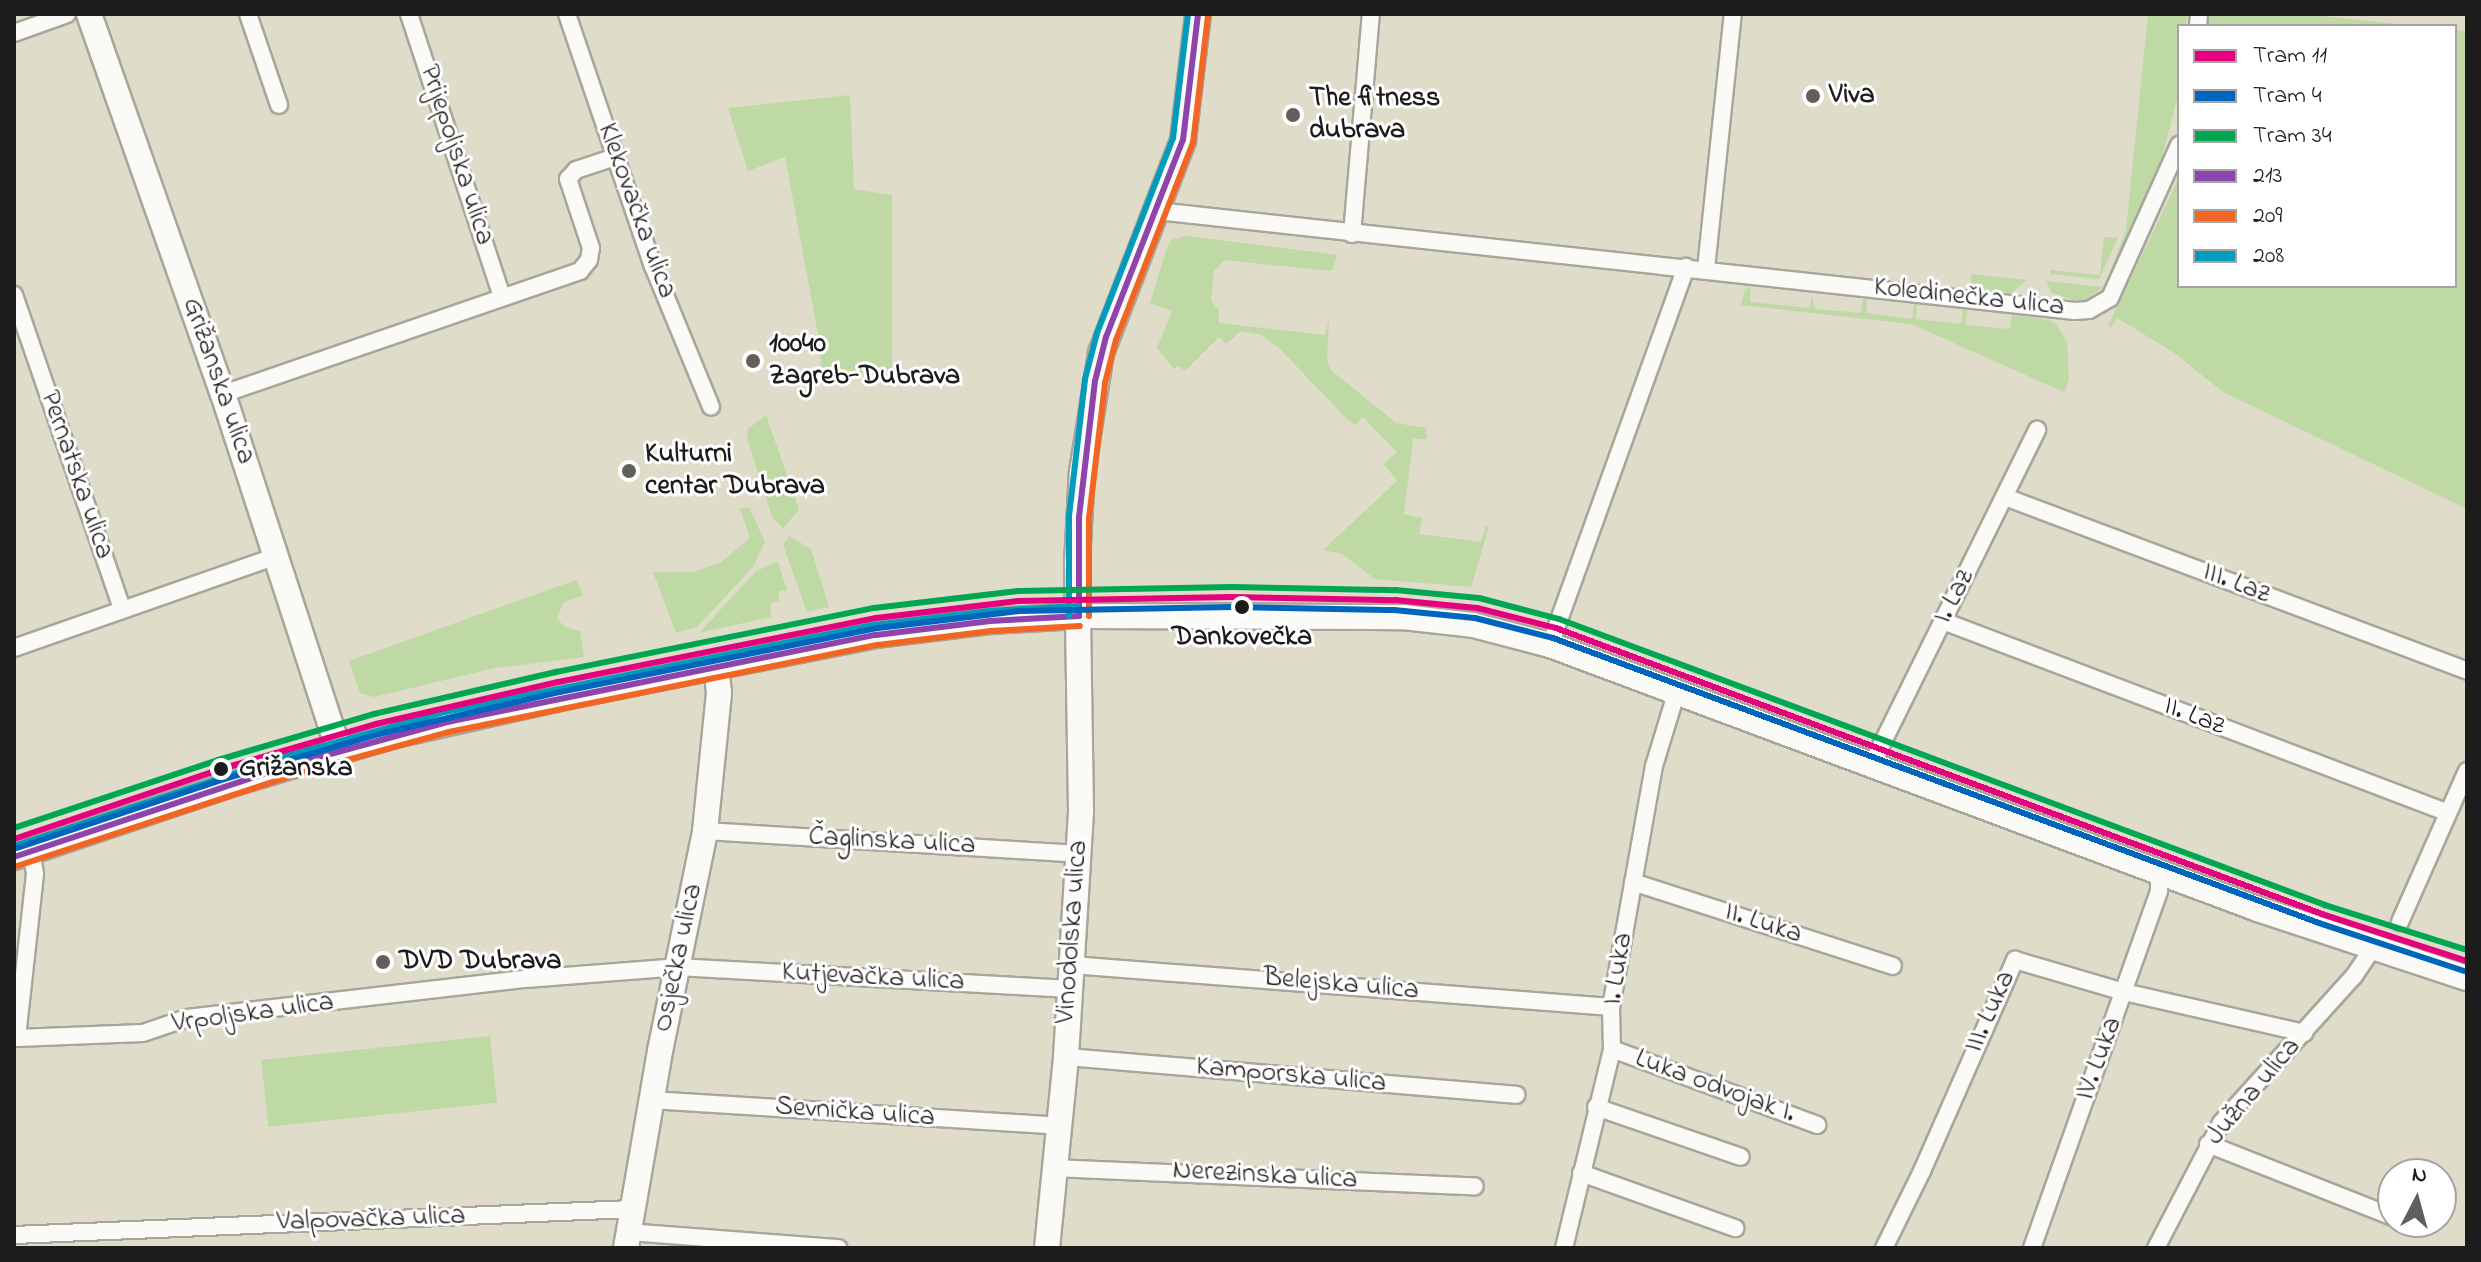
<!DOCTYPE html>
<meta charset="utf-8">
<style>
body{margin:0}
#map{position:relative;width:2481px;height:1262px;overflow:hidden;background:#dfdcca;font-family:"Indie Flower",sans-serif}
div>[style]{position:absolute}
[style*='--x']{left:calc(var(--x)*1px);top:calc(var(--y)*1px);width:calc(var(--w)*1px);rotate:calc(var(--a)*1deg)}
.green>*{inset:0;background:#bfd9a5;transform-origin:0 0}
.roads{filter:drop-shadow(2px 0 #a8a69b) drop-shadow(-2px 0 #a8a69b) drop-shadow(0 2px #a8a69b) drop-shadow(0 -2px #a8a69b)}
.street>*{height:16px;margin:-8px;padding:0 8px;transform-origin:8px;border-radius:8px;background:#fafaf7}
.secondary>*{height:24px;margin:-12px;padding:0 12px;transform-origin:12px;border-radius:12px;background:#fafaf7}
.bus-1>*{height:6px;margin:-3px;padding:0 3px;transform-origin:3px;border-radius:3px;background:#8e44ad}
.bus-2>*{height:6px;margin:-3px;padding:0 3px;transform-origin:3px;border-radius:3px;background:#f26522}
.bus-3>*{height:6px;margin:-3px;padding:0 3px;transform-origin:3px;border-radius:3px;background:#039bbc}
.tram-1>*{height:6px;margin:-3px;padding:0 3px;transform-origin:3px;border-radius:3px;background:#e5007d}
.tram-2>*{height:6px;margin:-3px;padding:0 3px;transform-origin:3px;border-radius:3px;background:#0065bd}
.tram-3>*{height:6px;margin:-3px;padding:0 3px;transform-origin:3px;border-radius:3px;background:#00a651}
.dots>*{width:22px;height:22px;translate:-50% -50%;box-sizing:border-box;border:4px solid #fff;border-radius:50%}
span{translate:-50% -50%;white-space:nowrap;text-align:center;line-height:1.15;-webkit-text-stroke:6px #fff;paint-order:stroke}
.poi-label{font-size:28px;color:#1c1c1c;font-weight:700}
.left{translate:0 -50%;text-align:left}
.street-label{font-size:28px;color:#1c1c1c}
.stop-label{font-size:28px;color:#1c1c1c;font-weight:700}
.frame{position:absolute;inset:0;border:16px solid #1c1c1c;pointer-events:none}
.legend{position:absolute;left:2177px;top:24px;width:280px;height:264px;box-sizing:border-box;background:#fff;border:2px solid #a4a4a4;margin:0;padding:10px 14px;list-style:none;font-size:24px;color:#1c1c1c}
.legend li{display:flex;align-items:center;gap:16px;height:40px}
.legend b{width:40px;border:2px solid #a4a4a4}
.north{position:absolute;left:2377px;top:1158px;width:80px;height:80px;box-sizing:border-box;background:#fff;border:2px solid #a4a4a4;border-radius:50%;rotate:6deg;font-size:22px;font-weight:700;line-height:32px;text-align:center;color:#1c1c1c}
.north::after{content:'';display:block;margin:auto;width:28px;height:36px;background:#605f59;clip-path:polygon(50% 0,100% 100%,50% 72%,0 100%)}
</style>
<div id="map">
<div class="green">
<div style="clip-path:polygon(2148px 14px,2188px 14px,2186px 26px,2179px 26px,2179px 92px,2159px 169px,2106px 282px,2126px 230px)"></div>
<div style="clip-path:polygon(2209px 14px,2301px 14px,2419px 26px,2208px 26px)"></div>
<div style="clip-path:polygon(2455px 30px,2467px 31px,2467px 509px,2223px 392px,2173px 352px,2117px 318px,2111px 328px,2108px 326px,2179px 178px,2179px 286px,2455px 286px)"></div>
<div style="clip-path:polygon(850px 95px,854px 189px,892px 195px,892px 370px,822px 377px,818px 334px,785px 157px,748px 171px,728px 108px)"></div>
<div style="clip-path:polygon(1186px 236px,1337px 255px,1332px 271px,1224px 260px,1214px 271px,1211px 301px,1219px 310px,1219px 323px,1325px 335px,1329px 320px,1327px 360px,1331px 370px,1396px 423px,1426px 428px,1427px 439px,1413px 439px,1404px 514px,1422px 518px,1419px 534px,1481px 542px,1486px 526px,1489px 527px,1471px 587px,1375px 579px,1342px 554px,1323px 550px,1397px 481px,1384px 464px,1397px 452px,1363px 417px,1356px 425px,1348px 420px,1280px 349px,1261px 335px,1241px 331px,1226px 344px,1219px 337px,1185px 371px,1179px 366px,1174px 369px,1157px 348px,1172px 311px,1150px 303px,1167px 248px,1171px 240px)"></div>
<div style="clip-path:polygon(2104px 237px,2118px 238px,2099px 279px,2050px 274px,2050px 270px,2100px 275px)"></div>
<div style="clip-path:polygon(1971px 274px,2027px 280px,2011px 293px,1978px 290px,1971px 284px)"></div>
<div style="clip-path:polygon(2046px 281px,2103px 287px,2084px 300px,2072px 300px,2052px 293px)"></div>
<div style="clip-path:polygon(1751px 286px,1750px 302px,1810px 308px,1812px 294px,1815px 309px,1861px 313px,1863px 299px,1867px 299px,1866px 313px,1912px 319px,1914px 304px,1917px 304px,1916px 319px,1961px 324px,1963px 310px,1967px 310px,1966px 325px,2010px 329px,2012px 315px,2049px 320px,2056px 324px,2067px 342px,2069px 380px,2064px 392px,1911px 324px,1741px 305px,1745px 290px)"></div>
<div style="clip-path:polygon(766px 415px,799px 510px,783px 528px,772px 517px,747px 438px,748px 429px)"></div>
<div style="clip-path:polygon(749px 507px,765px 542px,753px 567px,697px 627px,676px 633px,653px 572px,693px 572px,721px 562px,750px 538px,740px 509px)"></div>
<div style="clip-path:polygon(789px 536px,811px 549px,829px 607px,807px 612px,783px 545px)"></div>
<div style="clip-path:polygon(778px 562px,787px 591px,779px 591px,779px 601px,770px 603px,771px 617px,699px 633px,756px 571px)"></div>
<div style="clip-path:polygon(576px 580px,583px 595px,563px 603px,557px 619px,565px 627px,580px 631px,584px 657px,495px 668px,374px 697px,360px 693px,349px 661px)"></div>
<div style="left:490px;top:1036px;width:67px;height:230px;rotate:84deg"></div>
</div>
<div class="roads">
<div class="street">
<div style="--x:248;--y:14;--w:96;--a:71.2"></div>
<div style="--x:409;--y:14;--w:298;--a:71.8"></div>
<div style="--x:567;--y:14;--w:266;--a:71.2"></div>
<div style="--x:653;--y:266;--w:152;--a:67.6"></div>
<div style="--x:2198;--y:26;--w:12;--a:-85"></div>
<div style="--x:14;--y:33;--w:56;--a:-19.7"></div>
<div style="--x:1157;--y:211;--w:923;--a:6.22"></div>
<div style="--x:2075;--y:311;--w:14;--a:-4"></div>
<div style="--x:2089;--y:310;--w:24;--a:-30"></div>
<div style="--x:2110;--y:298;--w:168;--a:-65.7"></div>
<div style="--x:1352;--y:234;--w:221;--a:-85.1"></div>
<div style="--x:1706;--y:269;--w:256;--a:-84"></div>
<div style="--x:14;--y:295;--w:332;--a:71"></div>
<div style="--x:223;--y:394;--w:378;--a:-19"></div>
<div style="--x:580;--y:271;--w:14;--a:-51"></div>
<div style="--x:589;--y:260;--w:12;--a:-81"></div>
<div style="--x:591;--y:248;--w:73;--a:-108.4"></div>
<div style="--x:568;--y:179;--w:12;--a:-48"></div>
<div style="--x:576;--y:170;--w:41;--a:-18.4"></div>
<div style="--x:2005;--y:497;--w:494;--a:20.6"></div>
<div style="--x:1943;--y:621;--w:538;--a:20.79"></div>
<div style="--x:1550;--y:645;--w:402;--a:-70.2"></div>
<div style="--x:14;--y:648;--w:278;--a:-19.3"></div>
<div style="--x:1872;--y:764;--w:373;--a:-63.7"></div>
<div style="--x:705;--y:831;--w:375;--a:3.5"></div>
<div style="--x:31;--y:851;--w:23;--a:80"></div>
<div style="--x:35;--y:874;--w:165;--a:96.3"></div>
<div style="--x:17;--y:1038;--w:126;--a:-2.3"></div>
<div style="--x:143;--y:1033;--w:46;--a:-18.8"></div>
<div style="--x:187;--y:1018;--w:341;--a:-6.6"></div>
<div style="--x:526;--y:979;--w:151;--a:-4.5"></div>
<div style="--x:677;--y:967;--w:394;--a:3.2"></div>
<div style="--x:1633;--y:882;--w:273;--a:17.9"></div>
<div style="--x:2400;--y:922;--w:165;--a:-66.1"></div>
<div style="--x:1072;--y:965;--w:541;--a:4.46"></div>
<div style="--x:1612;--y:1049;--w:219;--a:20.3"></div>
<div style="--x:1066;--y:1057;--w:452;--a:4.8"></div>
<div style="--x:651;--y:1100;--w:409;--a:3.6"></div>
<div style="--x:1596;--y:1107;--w:153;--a:19"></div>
<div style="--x:2208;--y:1144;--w:199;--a:21.5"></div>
<div style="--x:1055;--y:1168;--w:420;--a:2.5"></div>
<div style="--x:1581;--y:1173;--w:164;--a:19.7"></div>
<div style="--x:2404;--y:1222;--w:6;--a:18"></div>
<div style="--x:628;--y:1232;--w:211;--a:4.4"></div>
<div style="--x:14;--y:1235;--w:620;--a:-2.41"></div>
<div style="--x:1564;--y:1248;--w:205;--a:-76.4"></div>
<div style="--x:1612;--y:1049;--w:42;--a:-91.4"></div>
<div style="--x:1611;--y:1007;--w:245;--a:-79.9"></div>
<div style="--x:1654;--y:766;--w:78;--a:-73"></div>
<div style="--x:1884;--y:1248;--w:86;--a:-63.7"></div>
<div style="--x:1922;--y:1171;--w:231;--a:-66.2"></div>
<div style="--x:2015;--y:960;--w:114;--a:16.4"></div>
<div style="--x:2124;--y:992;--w:185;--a:12.8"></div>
<div style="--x:2032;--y:1248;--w:379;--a:-70.4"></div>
<div style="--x:2159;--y:891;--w:10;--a:-90"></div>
<div style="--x:2159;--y:881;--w:13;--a:-119"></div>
<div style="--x:2156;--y:1248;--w:141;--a:-62.5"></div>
<div style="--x:2221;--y:1123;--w:198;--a:-47.9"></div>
<div style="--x:2354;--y:976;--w:34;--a:-56"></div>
</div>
<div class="secondary">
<div style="--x:89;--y:14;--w:403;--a:70.6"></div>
<div style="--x:223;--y:394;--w:375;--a:72"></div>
<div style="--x:14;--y:857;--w:232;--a:-18.6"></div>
<div style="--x:234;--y:783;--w:164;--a:-16.7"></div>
<div style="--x:391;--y:736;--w:187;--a:-12.7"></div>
<div style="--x:573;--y:695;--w:309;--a:-11.2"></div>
<div style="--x:876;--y:635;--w:115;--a:-7"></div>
<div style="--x:990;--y:621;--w:89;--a:-3.2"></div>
<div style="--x:1079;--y:616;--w:324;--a:0.2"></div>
<div style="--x:1403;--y:617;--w:70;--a:6.5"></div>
<div style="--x:1473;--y:625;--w:80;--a:14.6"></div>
<div style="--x:1550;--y:645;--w:756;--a:20.45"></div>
<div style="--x:2258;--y:909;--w:220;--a:18.3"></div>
<div style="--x:626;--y:1248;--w:200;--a:-80.2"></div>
<div style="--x:660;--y:1051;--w:225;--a:-78.4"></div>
<div style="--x:705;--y:831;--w:139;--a:-84.2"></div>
<div style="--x:719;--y:693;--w:27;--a:-96"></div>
<div style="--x:1047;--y:1248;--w:192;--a:-84.3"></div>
<div style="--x:1066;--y:1057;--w:247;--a:-86.5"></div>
<div style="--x:1081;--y:810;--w:247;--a:-90.9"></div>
<div style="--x:1077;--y:563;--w:91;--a:-86.9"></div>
<div style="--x:1082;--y:472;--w:121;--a:-80.9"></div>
<div style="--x:1101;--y:353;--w:228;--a:-68.9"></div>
<div style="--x:1183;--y:140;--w:127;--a:-83.2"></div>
</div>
</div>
<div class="bus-1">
<div style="--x:1079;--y:616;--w:99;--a:-90"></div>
<div style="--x:1079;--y:517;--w:137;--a:-83.3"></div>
<div style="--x:1095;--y:381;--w:45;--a:-76"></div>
<div style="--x:1106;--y:337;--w:212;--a:-68.7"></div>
<div style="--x:1183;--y:140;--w:127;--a:-83.2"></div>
<div style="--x:14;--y:857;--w:291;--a:-18.4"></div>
<div style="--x:290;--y:765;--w:163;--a:-15.3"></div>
<div style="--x:447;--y:722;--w:438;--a:-11.5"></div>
<div style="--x:876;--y:635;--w:115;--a:-7"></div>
<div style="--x:990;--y:621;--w:89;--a:-3.2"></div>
</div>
<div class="bus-2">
<div style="--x:1089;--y:616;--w:98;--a:-90"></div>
<div style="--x:1089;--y:518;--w:136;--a:-83.2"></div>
<div style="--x:1105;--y:383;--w:44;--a:-75.7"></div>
<div style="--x:1116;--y:340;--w:212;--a:-68.7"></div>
<div style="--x:1193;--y:143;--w:129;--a:-83.3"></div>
<div style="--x:17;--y:866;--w:291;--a:-18.2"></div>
<div style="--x:293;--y:775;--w:162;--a:-15.4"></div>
<div style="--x:449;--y:732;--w:438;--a:-11.5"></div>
<div style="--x:878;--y:645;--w:114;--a:-7.1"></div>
<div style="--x:991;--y:631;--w:89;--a:-3.2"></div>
</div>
<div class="bus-3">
<div style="--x:1069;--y:616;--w:100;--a:-90"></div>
<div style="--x:1069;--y:516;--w:138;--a:-83.3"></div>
<div style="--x:1085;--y:379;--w:48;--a:-75.4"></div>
<div style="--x:1097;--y:333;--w:209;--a:-68.7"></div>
<div style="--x:1173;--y:138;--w:125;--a:-83.1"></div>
<div style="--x:14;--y:846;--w:287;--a:-18.2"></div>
<div style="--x:287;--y:756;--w:164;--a:-15.6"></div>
<div style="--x:445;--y:712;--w:438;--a:-11.5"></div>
<div style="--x:874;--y:625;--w:116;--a:-6.9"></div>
<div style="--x:989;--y:611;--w:89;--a:-3.2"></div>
</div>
<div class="tram-1">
<div style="--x:14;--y:839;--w:219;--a:-18.7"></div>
<div style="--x:221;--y:769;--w:161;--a:-16.2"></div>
<div style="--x:376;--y:724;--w:187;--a:-13"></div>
<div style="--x:558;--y:682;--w:324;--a:-11.4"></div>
<div style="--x:876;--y:618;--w:143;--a:-6.8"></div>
<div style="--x:1018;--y:601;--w:214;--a:-1.1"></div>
<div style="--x:1232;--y:597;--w:163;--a:1.1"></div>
<div style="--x:1395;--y:600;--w:82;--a:5.6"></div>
<div style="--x:1477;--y:608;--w:81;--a:14.2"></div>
<div style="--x:1556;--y:628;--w:818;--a:20.47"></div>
<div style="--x:2322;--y:914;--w:152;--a:18"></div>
</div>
<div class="tram-2">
<div style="--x:17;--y:848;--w:218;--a:-18.4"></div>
<div style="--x:224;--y:779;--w:161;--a:-16.2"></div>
<div style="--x:379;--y:734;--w:186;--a:-13.1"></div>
<div style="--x:560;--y:692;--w:324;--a:-11.4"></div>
<div style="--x:878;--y:628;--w:142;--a:-6.9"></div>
<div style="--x:1019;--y:611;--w:213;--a:-1.1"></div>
<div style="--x:1232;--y:607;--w:162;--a:1.1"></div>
<div style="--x:1394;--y:610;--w:81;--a:5.6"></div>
<div style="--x:1475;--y:618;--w:81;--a:14.4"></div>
<div style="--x:1553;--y:638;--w:817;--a:20.41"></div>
<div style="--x:2319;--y:923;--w:153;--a:18.3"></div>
</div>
<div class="tram-3">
<div style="--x:14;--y:828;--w:215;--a:-18.4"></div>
<div style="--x:218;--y:760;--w:163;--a:-16.4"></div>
<div style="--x:374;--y:714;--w:187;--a:-13"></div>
<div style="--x:556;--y:672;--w:324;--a:-11.4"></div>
<div style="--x:874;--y:608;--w:145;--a:-6.7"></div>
<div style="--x:1018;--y:591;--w:214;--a:-1.1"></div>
<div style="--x:1232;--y:587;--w:163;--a:1.1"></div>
<div style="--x:1395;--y:590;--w:84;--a:5.4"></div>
<div style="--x:1479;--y:598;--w:83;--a:14.7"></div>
<div style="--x:1559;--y:619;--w:818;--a:20.47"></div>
<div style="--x:2325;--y:905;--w:149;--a:17.6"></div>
</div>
<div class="dots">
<div style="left:1813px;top:96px;background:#605f59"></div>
<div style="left:1293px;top:115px;background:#605f59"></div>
<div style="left:753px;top:361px;background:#605f59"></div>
<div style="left:629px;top:471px;background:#605f59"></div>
<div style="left:1242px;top:607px;background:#1c1c1c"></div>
<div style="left:221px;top:769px;background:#1c1c1c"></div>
<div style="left:383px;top:962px;background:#605f59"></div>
</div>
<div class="poi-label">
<span class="left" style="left:1829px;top:96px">Viva</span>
<span class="left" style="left:1309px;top:115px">The fitness<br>dubrava</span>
<span class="left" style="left:769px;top:361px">10040<br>Zagreb-Dubrava</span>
<span class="left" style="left:645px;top:471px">Kulturni<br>centar Dubrava</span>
<span class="left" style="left:399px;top:962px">DVD Dubrava</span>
</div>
<div class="street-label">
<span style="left:456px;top:155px;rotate:72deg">Prijepoljska ulica</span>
<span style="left:636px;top:211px;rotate:70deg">Klekovačka ulica</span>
<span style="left:1969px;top:298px;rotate:6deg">Koledinečka ulica</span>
<span style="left:218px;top:381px;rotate:71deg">Grižanska ulica</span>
<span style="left:76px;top:475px;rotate:71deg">Pernatska ulica</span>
<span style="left:2236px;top:584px;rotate:21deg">III. Laz</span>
<span style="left:1955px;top:597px;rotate:-63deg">I. Laz</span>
<span style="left:2194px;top:717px;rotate:21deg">II. Laz</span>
<span style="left:892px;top:842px;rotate:3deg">Čaglinska ulica</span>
<span style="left:1763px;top:924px;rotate:18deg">II. Luka</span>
<span style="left:1073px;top:932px;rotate:-86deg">Vinodolska ulica</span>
<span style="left:679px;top:958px;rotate:-78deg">Osječka ulica</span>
<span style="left:1619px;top:969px;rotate:-81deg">I. Luka</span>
<span style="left:873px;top:978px;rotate:3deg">Kutjevačka ulica</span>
<span style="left:1341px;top:985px;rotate:5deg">Belejska ulica</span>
<span style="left:1991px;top:1012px;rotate:-66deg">III. Luka</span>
<span style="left:253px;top:1014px;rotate:-8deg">Vrpoljska ulica</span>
<span style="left:2100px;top:1059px;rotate:-70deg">IV. Luka</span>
<span style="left:1291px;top:1076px;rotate:5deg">Kamporska ulica</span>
<span style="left:1715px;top:1087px;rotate:20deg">Luka odvojak I.</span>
<span style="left:2254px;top:1092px;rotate:-50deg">Južna ulica</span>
<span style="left:855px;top:1113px;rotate:4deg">Sevnička ulica</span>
<span style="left:1265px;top:1176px;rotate:3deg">Nerezinska ulica</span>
<span style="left:371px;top:1220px;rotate:-2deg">Valpovačka ulica</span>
</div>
<div class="stop-label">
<span style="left:1242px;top:638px">Dankovečka</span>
<span class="left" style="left:239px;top:769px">Grižanska</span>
</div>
<div class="frame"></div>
<ul class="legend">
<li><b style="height:10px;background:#e5007d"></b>Tram 11</li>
<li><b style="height:10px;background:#0065bd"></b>Tram 4</li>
<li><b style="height:10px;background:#00a651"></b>Tram 34</li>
<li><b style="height:10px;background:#8e44ad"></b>213</li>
<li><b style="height:10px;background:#f26522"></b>209</li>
<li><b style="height:10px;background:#039bbc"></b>208</li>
</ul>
<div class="north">N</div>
</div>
